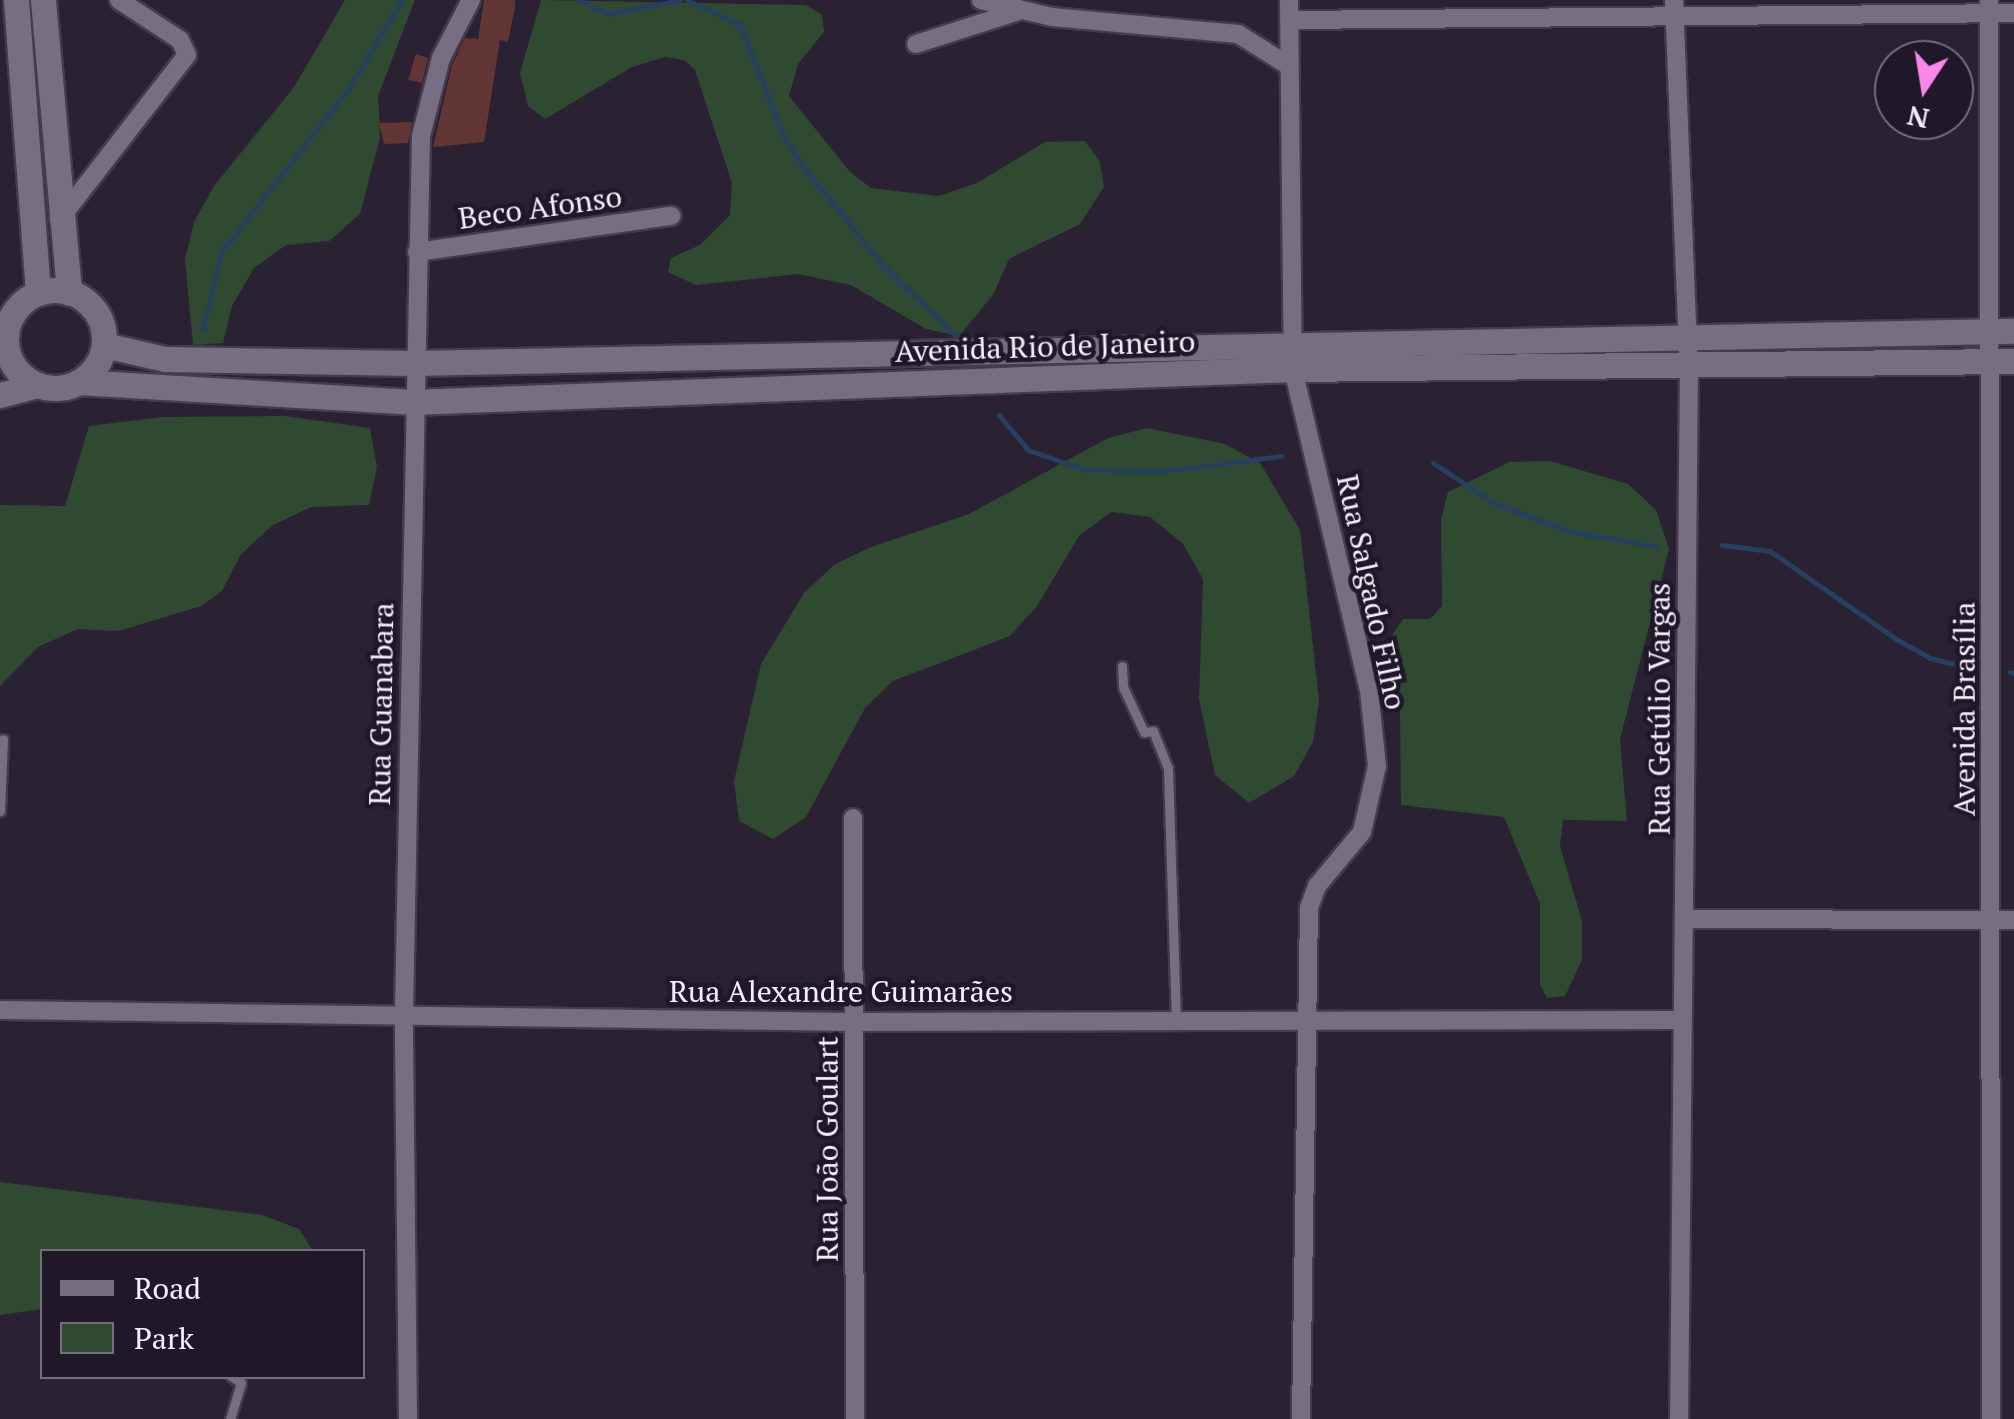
<!DOCTYPE html>
<meta charset="utf-8">
<style>
body{margin:0}
#map{position:relative;width:2014px;height:1419px;overflow:hidden;background:#2a2133;font-family:"PT Serif",serif}
div>[style]{position:absolute}
[style*='--x']{left:calc(var(--x)*1px);top:calc(var(--y)*1px);width:calc(var(--w)*1px);rotate:calc(var(--a)*1deg)}
.green>*{inset:0;background:#2f4a31}
.stream>*{height:5px;margin:-2.5px;padding:0 2.5px;transform-origin:2.5px;border-radius:2.5px;background:#26405f}
.building>*{inset:0;background:#613634}
.roads{filter:drop-shadow(2px 0 #443c4b) drop-shadow(-2px 0 #443c4b) drop-shadow(0 2px #443c4b) drop-shadow(0 -2px #443c4b)}
.service>*{height:9px;margin:-4.5px;padding:0 4.5px;transform-origin:4.5px;border-radius:4.5px;background:#786e83}
.minor>*{height:18px;margin:-9px;padding:0 9px;transform-origin:9px;border-radius:9px;background:#786e83}
.secondary>*{height:25px;margin:-12.5px;padding:0 12.5px;transform-origin:12.5px;border-radius:12.5px;background:#786e83}
.secondary>.ring{margin:-12.5px;padding:0;box-sizing:content-box;background:none;border:25px solid #786e83;border-radius:50%}
span{translate:-50% -50%;white-space:nowrap;text-align:center;line-height:1.15;-webkit-text-stroke:9px #201829;paint-order:stroke}
.street-label{font-size:30px;color:#f3eefa}
.legend{position:absolute;left:40px;top:1249px;width:325px;height:130px;box-sizing:border-box;background:#201829;border:2px solid #746e7d;margin:0;padding:12px 18px;list-style:none;font-size:30px;color:#f3eefa}
.legend li{display:flex;align-items:center;gap:20px;height:50px}
.legend b{width:50px;border:2px solid #746e7d}
.north{position:absolute;left:1874px;top:40px;width:100px;height:100px;box-sizing:border-box;background:#201829;border:2px solid #746e7d;border-radius:50%;rotate:192deg;font-size:28px;font-weight:700;line-height:40px;text-align:center;color:#f3eefa}
.north::after{content:'';display:block;margin:auto;width:35px;height:45px;background:#f987e9;clip-path:polygon(50% 0,100% 100%,50% 72%,0 100%)}
</style>
<div id="map">
<div class="green">
<div style="clip-path:polygon(345px 0,415px 0,378px 96px,380px 137px,360px 214px,329px 241px,286px 245px,254px 268px,232px 306px,223px 343px,193px 345px,185px 260px,194px 222px,214px 186px,294px 87px)"></div>
<div style="clip-path:polygon(541px 0,806px 5px,822px 15px,824px 32px,798px 64px,789px 96px,850px 172px,871px 188px,939px 196px,977px 183px,1045px 142px,1085px 141px,1100px 162px,1104px 187px,1080px 224px,1009px 259px,993px 295px,959px 336px,926px 329px,851px 285px,798px 274px,696px 285px,668px 272px,671px 258px,700px 245px,730px 215px,732px 183px,695px 70px,684px 60px,665px 57px,632px 67px,545px 119px,528px 106px,520px 73px)"></div>
<div style="clip-path:polygon(285px 416px,370px 428px,377px 467px,369px 505px,311px 507px,273px 525px,241px 554px,222px 591px,201px 606px,119px 631px,78px 629px,38px 647px,0 686px,0 505px,65px 506px,89px 426px,163px 417px)"></div>
<div style="clip-path:polygon(1147px 428px,1225px 444px,1260px 463px,1300px 530px,1319px 700px,1313px 742px,1294px 776px,1249px 803px,1215px 775px,1199px 699px,1203px 579px,1183px 544px,1150px 517px,1111px 512px,1079px 536px,1037px 606px,1010px 636px,893px 681px,865px 708px,806px 817px,773px 839px,739px 821px,734px 781px,761px 664px,804px 593px,834px 565px,871px 547px,969px 514px,1108px 438px)"></div>
<div style="clip-path:polygon(1550px 461px,1628px 484px,1656px 510px,1669px 549px,1620px 739px,1627px 821px,1563px 820px,1560px 846px,1582px 921px,1582px 960px,1565px 996px,1547px 998px,1540px 984px,1540px 904px,1504px 817px,1401px 805px,1400px 708px,1387px 643px,1403px 619px,1430px 619px,1442px 606px,1441px 520px,1448px 492px,1509px 462px)"></div>
<div style="clip-path:polygon(0 1182px,262px 1215px,299px 1229px,313px 1251px,42px 1252px,42px 1309px,0 1315px)"></div>
</div>
<div class="stream">
<div style="--x:579;--y:0;--w:32;--a:26"></div>
<div style="--x:608;--y:14;--w:73;--a:-11"></div>
<div style="--x:687;--y:0;--w:59;--a:25.3"></div>
<div style="--x:740;--y:25;--w:118;--a:68.6"></div>
<div style="--x:783;--y:135;--w:40;--a:57.1"></div>
<div style="--x:805;--y:169;--w:121;--a:51"></div>
<div style="--x:881;--y:263;--w:110;--a:44.3"></div>
<div style="--x:203;--y:329;--w:79;--a:-76.8"></div>
<div style="--x:221;--y:252;--w:204;--a:-52"></div>
<div style="--x:347;--y:91;--w:106;--a:-58.9"></div>
<div style="--x:999;--y:415;--w:45;--a:50.4"></div>
<div style="--x:1028;--y:450;--w:61;--a:19"></div>
<div style="--x:1086;--y:470;--w:79;--a:0.7"></div>
<div style="--x:1165;--y:471;--w:117;--a:-7.4"></div>
<div style="--x:1433;--y:463;--w:73;--a:33.3"></div>
<div style="--x:1494;--y:503;--w:80;--a:20.5"></div>
<div style="--x:1569;--y:531;--w:89;--a:9.7"></div>
<div style="--x:1722;--y:545;--w:48;--a:7.1"></div>
<div style="--x:1770;--y:551;--w:154;--a:34.9"></div>
<div style="--x:1896;--y:639;--w:39;--a:29"></div>
<div style="--x:1930;--y:658;--w:45;--a:14"></div>
<div style="--x:2010;--y:672;--w:4;--a:14"></div>
</div>
<div class="building">
<div style="clip-path:polygon(484px 0,515px 0,515px 7px,508px 42px,500px 40px,484px 142px,433px 147px,452px 65px,465px 38px,478px 39px)"></div>
<div style="clip-path:polygon(416px 54px,428px 58px,422px 83px,408px 80px)"></div>
<div style="clip-path:polygon(412px 122px,408px 143px,384px 144px,379px 123px)"></div>
</div>
<div class="roads">
<div class="service">
<div style="--x:1122;--y:666;--w:21;--a:87"></div>
<div style="--x:1123;--y:687;--w:50;--a:65"></div>
<div style="--x:1144;--y:732;--w:9;--a:-6"></div>
<div style="--x:1153;--y:731;--w:40;--a:68"></div>
<div style="--x:1168;--y:768;--w:251;--a:88.2"></div>
<div style="--x:0;--y:811;--w:72;--a:-87.6"></div>
<div style="--x:230;--y:1419;--w:38;--a:-73"></div>
<div style="--x:241;--y:1383;--w:12;--a:-145"></div>
</div>
<div class="minor">
<div style="--x:981;--y:0;--w:73;--a:13.5"></div>
<div style="--x:1052;--y:17;--w:187;--a:5.2"></div>
<div style="--x:1238;--y:34;--w:60;--a:32.1"></div>
<div style="--x:1289;--y:0;--w:369;--a:89.4"></div>
<div style="--x:1293;--y:369;--w:330;--a:76.7"></div>
<div style="--x:1369;--y:690;--w:76;--a:84"></div>
<div style="--x:1377;--y:766;--w:68;--a:102.8"></div>
<div style="--x:1362;--y:832;--w:70;--a:129.8"></div>
<div style="--x:1317;--y:886;--w:23;--a:110"></div>
<div style="--x:1309;--y:908;--w:511;--a:90.9"></div>
<div style="--x:1674;--y:0;--w:366;--a:87.7"></div>
<div style="--x:1689;--y:366;--w:1053;--a:90.54"></div>
<div style="--x:1989;--y:0;--w:1419;--a:89.92"></div>
<div style="--x:1290;--y:20;--w:724;--a:-0.55"></div>
<div style="--x:916;--y:44;--w:108;--a:-17.8"></div>
<div style="--x:59;--y:220;--w:209;--a:-52.2"></div>
<div style="--x:187;--y:55;--w:17;--a:-115"></div>
<div style="--x:180;--y:40;--w:73;--a:-146.7"></div>
<div style="--x:417;--y:252;--w:257;--a:-8.1"></div>
<div style="--x:853;--y:818;--w:601;--a:89.81"></div>
<div style="--x:1686;--y:919;--w:328;--a:0.2"></div>
<div style="--x:0;--y:1010;--w:854;--a:0.81"></div>
<div style="--x:854;--y:1022;--w:827;--a:-0.14"></div>
<div style="--x:408;--y:1419;--w:407;--a:-90.6"></div>
<div style="--x:404;--y:1012;--w:876;--a:-88.89"></div>
<div style="--x:421;--y:136;--w:81;--a:-75.6"></div>
<div style="--x:441;--y:58;--w:65;--a:-62.7"></div>
</div>
<div class="secondary">
<div style="--x:16;--y:0;--w:294;--a:85.7"></div>
<div style="--x:43;--y:0;--w:294;--a:84.9"></div>
<div class="ring" style="left:6px;top:290px;width:73px;height:73px"></div>
<div style="--x:104;--y:345;--w:63;--a:12.9"></div>
<div style="--x:165;--y:359;--w:248;--a:0.9"></div>
<div style="--x:413;--y:363;--w:1601;--a:-1.15"></div>
<div style="--x:78;--y:382;--w:335;--a:3.4"></div>
<div style="--x:412;--y:402;--w:882;--a:-2.15"></div>
<div style="--x:1293;--y:369;--w:721;--a:-0.64"></div>
<div style="--x:0;--y:395;--w:38;--a:-15"></div>
</div>
</div>
<div class="street-label">
<span style="left:540px;top:207px;rotate:-8deg">Beco Afonso</span>
<span style="left:1045px;top:346px;rotate:-2deg">Avenida Rio de Janeiro</span>
<span style="left:1372px;top:592px;rotate:78deg">Rua Salgado Filho</span>
<span style="left:381px;top:704px;rotate:-89deg">Rua Guanabara</span>
<span style="left:1659px;top:709px;rotate:-90deg">Rua Getúlio Vargas</span>
<span style="left:1964px;top:709px;rotate:-90deg">Avenida Brasília</span>
<span style="left:841px;top:991px">Rua Alexandre Guimarães</span>
<span style="left:827px;top:1149px;rotate:-90deg">Rua João Goulart</span>
</div>
<ul class="legend">
<li><b style="height:12px;background:#786e83"></b>Road</li>
<li><b style="height:28px;background:#2f4a31"></b>Park</li>
</ul>
<div class="north">N</div>
</div>
